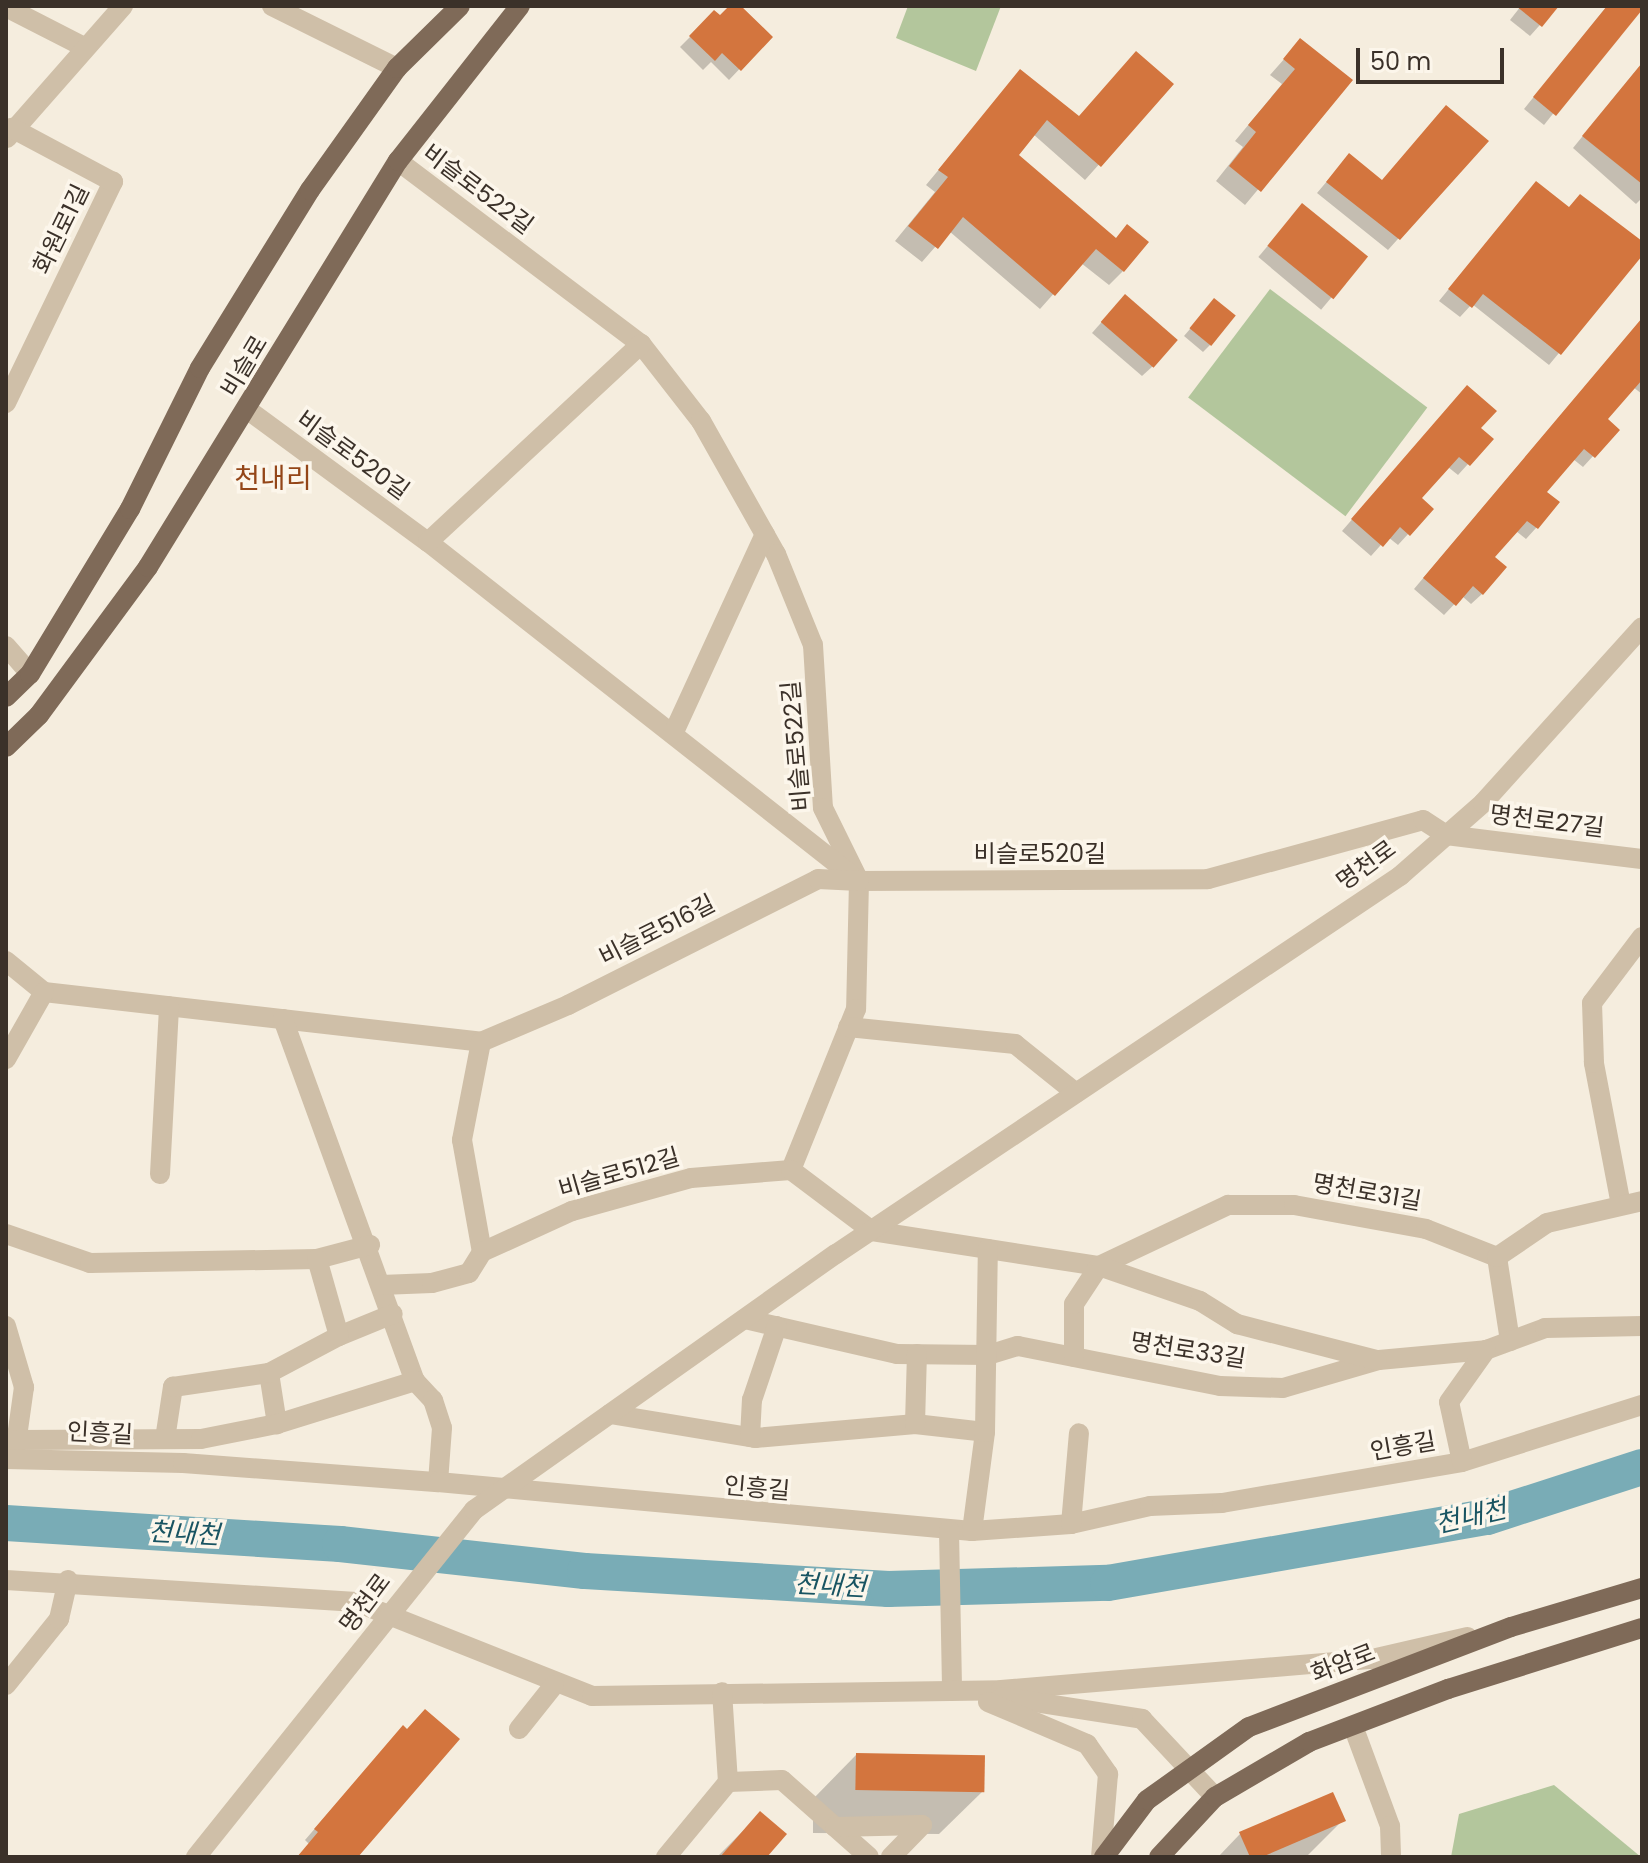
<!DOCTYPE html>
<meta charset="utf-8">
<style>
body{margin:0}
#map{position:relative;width:1648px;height:1863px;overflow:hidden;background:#f5edde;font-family:Poppins,"Noto Sans KR",sans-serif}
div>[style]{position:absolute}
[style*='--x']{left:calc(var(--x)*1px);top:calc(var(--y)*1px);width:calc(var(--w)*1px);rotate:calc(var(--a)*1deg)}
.green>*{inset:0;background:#b3c69c;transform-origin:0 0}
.shadow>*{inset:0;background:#0003;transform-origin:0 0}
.river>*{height:36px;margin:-18px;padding:0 18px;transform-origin:18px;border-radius:18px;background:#79acb6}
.building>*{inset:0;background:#d3753e;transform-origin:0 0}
.minor>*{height:20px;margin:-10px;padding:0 10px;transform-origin:10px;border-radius:10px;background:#cfbfa8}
.major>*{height:20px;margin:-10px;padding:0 10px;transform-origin:10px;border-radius:10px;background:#7f6a58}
span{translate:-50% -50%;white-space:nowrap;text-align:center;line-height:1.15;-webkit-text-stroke:7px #fcf6eb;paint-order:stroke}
.street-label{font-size:24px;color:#3b3129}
.water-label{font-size:26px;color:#195462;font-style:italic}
.quarter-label{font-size:28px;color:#944618}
.frame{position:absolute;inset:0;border:8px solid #3b3129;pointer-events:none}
.scale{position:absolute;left:1356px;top:48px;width:148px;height:36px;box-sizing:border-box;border:4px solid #3b3129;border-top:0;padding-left:10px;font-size:24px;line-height:28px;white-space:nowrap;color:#3b3129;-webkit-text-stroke:6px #fcf6eb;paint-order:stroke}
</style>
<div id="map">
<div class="green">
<div style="clip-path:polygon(908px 6px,1001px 6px,976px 71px,896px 38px)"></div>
<div style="left:1270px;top:289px;width:197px;height:136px;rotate:37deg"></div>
<div style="clip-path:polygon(1554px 1785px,1641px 1857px,1451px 1857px,1459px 1814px)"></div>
</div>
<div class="shadow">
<div style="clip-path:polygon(732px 6px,770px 37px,729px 80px,711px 62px,703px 70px,680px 47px,714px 13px,720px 18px)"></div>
<div style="clip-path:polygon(1521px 6px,1557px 6px,1530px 36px,1510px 20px)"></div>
<div style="clip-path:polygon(1607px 6px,1639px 6px,1544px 125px,1524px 109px)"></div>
<div style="clip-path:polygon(1301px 40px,1350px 80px,1245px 205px,1216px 181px,1243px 147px,1235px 141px,1282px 84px,1270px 75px)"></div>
<div style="clip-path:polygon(1642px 63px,1642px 198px,1636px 204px,1573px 148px)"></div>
<div style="clip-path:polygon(1020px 72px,1078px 118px,1171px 84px,1085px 180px,1033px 134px,1016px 155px,1123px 271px,1109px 285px,1081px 263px,1040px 309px,949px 231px,922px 262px,895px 241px,935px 192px,926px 185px)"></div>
<div style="clip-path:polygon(1486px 141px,1388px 250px,1317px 193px,1339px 167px,1382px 182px)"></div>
<div style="clip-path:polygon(1526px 194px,1642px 244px,1642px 253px,1549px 365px,1472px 304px,1460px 317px,1439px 301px)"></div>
<div style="left:1302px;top:205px;width:82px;height:68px;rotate:40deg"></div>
<div style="clip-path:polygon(1114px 308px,1153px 366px,1142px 376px,1092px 333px)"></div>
<div style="clip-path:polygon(1208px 308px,1210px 345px,1203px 352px,1184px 336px)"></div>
<div style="clip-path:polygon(1642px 319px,1642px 394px,1633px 387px,1605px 419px,1617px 430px,1583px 467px,1573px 459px,1544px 492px,1557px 502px,1536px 528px,1526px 539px,1516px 531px,1492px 557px,1482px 594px,1471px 604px,1462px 596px,1444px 615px,1414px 589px)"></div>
<div style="clip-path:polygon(1457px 399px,1478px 429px,1468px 464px,1458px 475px,1448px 467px,1419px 498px,1431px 509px,1398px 545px,1388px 537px,1371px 556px,1342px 531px)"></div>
<div style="clip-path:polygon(392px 1739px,355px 1857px,298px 1857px,309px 1844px,305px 1840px)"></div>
<div style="clip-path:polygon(856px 1755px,983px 1791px,939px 1834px,813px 1833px,813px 1799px)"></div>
<div style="clip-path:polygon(760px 1814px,765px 1857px,717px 1857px)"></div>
<div style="clip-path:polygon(1343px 1820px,1306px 1857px,1218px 1857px,1240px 1834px)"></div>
</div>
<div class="river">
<div style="--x:6;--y:1523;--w:335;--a:3.6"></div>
<div style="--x:340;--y:1544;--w:246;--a:6.3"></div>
<div style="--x:585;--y:1571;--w:304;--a:3.4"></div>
<div style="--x:888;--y:1589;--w:220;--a:-1.6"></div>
<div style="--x:1108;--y:1583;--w:385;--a:-9.9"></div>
<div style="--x:1487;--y:1517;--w:163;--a:-17.9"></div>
</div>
<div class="building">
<div style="clip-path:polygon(729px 6px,741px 6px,773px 37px,741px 71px,722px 53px,715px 61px,689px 36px,714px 10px,720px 15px)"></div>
<div style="clip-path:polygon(1516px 6px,1559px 6px,1542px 27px)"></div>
<div style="clip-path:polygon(1607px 6px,1642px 6px,1642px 10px,1556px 116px,1533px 97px)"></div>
<div style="clip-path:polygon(1300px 38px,1353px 80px,1261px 192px,1229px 166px,1256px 132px,1248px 125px,1295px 69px,1283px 59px)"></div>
<div style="clip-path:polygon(1136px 51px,1174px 84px,1101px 167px,1047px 120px,1019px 155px,1116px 238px,1127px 224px,1149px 242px,1124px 272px,1096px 249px,1055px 296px,963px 217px,938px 249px,908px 226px,948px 177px,938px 170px,1020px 69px,1079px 116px)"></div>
<div style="clip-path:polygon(1642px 63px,1642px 184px,1582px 136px)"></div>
<div style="clip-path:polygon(1446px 105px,1489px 141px,1400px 240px,1326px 182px,1349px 153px,1382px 180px)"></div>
<div style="clip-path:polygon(1536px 181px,1569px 207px,1580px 194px,1642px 241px,1642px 256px,1561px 355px,1483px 294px,1472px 308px,1448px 289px)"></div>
<div style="left:1302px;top:203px;width:85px;height:55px;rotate:39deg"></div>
<div style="left:1125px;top:294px;width:70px;height:37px;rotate:41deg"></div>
<div style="left:1214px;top:298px;width:28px;height:39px;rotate:39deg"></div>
<div style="clip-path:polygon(1642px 318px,1642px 380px,1608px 419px,1620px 430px,1595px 458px,1584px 449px,1547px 492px,1560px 502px,1538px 529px,1527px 521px,1495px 557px,1507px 567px,1483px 595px,1473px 586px,1456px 606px,1423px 578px)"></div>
<div style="clip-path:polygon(1467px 385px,1497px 411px,1481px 428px,1494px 439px,1470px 466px,1459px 457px,1422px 498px,1434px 509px,1410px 536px,1400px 527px,1383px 547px,1351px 519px)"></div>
<div style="clip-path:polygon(425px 1709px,460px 1739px,358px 1857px,297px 1857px,318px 1832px,314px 1829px,403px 1725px,407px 1729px)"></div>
<div style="left:856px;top:1753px;width:129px;height:37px;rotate:1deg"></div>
<div style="clip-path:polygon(1333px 1792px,1346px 1821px,1262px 1857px,1250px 1857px,1239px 1832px)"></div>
<div style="clip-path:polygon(760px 1811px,787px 1834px,767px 1857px,720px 1857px)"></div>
</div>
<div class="minor">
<div style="--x:272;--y:6;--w:140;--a:26.4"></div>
<div style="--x:6;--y:7;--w:88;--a:27.1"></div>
<div style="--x:7;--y:138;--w:176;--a:-48.7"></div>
<div style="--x:398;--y:161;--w:304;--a:37"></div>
<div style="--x:641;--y:344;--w:98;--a:52.1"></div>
<div style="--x:701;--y:421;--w:153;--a:60.6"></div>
<div style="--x:776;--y:554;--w:98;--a:67.9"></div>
<div style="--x:813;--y:645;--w:163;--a:86.5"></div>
<div style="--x:823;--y:808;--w:81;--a:63.7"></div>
<div style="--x:859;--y:881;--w:128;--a:91.3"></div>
<div style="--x:856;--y:1009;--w:174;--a:112"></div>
<div style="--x:6;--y:403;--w:246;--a:-64.2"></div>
<div style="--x:113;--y:182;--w:115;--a:-151.9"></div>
<div style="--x:248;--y:410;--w:223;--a:36.3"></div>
<div style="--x:428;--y:542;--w:548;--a:38.19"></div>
<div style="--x:859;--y:881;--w:349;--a:-0.3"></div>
<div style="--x:1208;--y:879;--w:223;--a:-15.3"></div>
<div style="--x:1423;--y:820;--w:27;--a:33"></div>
<div style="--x:1446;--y:835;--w:197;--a:7"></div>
<div style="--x:428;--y:542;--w:291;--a:-42.9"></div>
<div style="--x:6;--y:646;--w:37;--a:49"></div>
<div style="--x:673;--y:734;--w:220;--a:-65.3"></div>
<div style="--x:6;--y:961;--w:49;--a:39.2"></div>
<div style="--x:44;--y:992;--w:440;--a:6.5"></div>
<div style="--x:481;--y:1042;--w:95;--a:-23"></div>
<div style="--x:568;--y:1005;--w:280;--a:-26.7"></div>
<div style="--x:818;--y:879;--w:41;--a:2.8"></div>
<div style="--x:283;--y:1019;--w:385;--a:70"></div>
<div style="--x:415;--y:1381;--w:26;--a:47"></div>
<div style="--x:433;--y:1400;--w:29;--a:72"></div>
<div style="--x:442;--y:1428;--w:54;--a:94.2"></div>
<div style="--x:848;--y:1027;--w:168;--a:5.8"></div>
<div style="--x:1015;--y:1044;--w:78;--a:38.8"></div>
<div style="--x:481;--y:1042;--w:100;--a:101"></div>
<div style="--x:462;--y:1140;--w:114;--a:79.9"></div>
<div style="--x:6;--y:1059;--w:77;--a:-60.4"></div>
<div style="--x:160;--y:1174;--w:168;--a:-86.9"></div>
<div style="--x:1621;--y:1205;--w:145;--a:-100.8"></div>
<div style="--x:1594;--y:1063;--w:60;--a:-91.9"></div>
<div style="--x:1592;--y:1003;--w:83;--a:-52.9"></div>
<div style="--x:6;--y:1234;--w:89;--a:19"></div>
<div style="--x:90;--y:1263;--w:227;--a:-1"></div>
<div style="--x:317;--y:1259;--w:55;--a:-14.8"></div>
<div style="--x:1497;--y:1257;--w:85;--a:81.2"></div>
<div style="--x:381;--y:1285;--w:51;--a:-2.2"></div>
<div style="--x:432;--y:1283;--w:38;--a:-15"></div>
<div style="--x:469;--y:1273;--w:25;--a:-58"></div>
<div style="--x:482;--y:1252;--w:99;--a:-24.5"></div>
<div style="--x:572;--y:1211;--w:123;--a:-15.5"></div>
<div style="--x:691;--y:1178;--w:100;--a:-4.6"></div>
<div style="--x:791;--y:1170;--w:101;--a:37"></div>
<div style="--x:872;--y:1231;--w:230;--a:8.8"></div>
<div style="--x:1099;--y:1266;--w:143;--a:-25.3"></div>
<div style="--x:1228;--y:1205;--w:66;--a:0"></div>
<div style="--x:1294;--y:1205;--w:134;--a:10.3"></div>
<div style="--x:1426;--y:1229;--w:76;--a:21.5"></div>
<div style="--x:1497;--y:1257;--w:60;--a:-34.2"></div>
<div style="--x:1547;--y:1223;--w:98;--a:-13"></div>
<div style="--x:745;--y:1319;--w:156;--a:13"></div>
<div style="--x:897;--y:1354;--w:91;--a:0.6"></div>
<div style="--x:988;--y:1355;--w:31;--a:-17"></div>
<div style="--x:1018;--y:1346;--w:206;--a:11.2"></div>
<div style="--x:1220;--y:1386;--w:63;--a:1.8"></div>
<div style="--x:1283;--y:1388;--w:100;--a:-16.3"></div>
<div style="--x:1379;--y:1360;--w:107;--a:-5.3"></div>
<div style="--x:1486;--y:1350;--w:63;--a:-20.4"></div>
<div style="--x:1545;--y:1328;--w:97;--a:-1.2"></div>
<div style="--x:6;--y:1326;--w:64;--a:73.6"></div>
<div style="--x:24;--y:1387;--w:65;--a:98"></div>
<div style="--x:339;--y:1336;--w:58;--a:-22.2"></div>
<div style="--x:1074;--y:1357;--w:53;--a:-90"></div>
<div style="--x:1074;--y:1304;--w:45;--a:-56.7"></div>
<div style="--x:1099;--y:1266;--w:107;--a:19.1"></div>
<div style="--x:1200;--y:1301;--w:44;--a:31.9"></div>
<div style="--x:1237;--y:1324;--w:144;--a:14.5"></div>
<div style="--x:269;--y:1373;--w:52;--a:81.1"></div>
<div style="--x:610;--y:1414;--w:147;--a:9.4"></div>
<div style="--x:755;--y:1438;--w:161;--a:-5"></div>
<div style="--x:915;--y:1424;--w:70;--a:6.5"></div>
<div style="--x:915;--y:1424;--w:70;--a:-88.4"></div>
<div style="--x:750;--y:1437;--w:37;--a:-87"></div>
<div style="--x:752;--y:1400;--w:78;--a:-71.3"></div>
<div style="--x:165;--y:1439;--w:53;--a:-81.3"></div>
<div style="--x:173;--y:1387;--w:97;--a:-8.3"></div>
<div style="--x:269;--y:1373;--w:79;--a:-27.9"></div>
<div style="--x:339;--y:1336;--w:80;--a:-105.9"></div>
<div style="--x:17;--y:1440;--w:184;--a:-0.3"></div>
<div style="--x:201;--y:1439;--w:77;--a:-11.2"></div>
<div style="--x:277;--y:1424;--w:145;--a:-17.3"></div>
<div style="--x:6;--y:1459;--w:177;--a:1.3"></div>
<div style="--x:183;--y:1463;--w:256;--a:4.3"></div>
<div style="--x:438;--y:1482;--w:536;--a:5.24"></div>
<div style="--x:972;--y:1531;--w:99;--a:-4"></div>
<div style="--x:1071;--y:1524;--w:81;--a:-12.8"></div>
<div style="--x:1150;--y:1506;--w:72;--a:-2.4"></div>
<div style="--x:1222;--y:1503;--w:243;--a:-9.7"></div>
<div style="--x:1462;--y:1462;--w:189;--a:-17.6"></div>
<div style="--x:1462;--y:1462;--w:61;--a:-102.2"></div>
<div style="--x:1449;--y:1402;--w:64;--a:-54.6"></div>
<div style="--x:1071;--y:1524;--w:91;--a:-85"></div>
<div style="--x:949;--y:1530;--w:161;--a:88.9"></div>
<div style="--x:972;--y:1531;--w:100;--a:-82.5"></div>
<div style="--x:985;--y:1432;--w:183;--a:-89.1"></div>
<div style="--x:6;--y:1580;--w:351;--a:3.6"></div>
<div style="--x:356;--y:1602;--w:254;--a:21.7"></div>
<div style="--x:592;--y:1696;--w:409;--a:-0.8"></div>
<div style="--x:1001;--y:1690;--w:372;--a:-4.8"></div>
<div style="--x:1372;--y:1659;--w:98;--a:-13"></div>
<div style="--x:6;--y:1685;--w:85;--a:-51.2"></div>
<div style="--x:59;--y:1619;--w:40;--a:-77"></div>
<div style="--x:1002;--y:1697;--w:142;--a:8.9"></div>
<div style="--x:1142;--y:1719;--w:107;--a:46.9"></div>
<div style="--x:988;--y:1702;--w:108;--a:23"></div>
<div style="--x:1087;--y:1744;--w:37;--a:55"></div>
<div style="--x:1108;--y:1774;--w:83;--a:94.8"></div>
<div style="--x:1353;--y:1726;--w:107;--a:69.7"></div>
<div style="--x:1390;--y:1826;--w:31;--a:88"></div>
<div style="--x:519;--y:1729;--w:56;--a:-51.5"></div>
<div style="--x:728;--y:1782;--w:54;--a:-2.1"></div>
<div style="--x:782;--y:1780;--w:116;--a:41.5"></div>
<div style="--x:835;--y:1827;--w:87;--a:-1.3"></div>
<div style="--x:922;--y:1825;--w:45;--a:134.1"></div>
<div style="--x:196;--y:1857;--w:445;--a:-51.3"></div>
<div style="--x:474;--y:1510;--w:443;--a:-35.3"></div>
<div style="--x:836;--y:1254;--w:679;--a:-33.83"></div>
<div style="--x:1400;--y:876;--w:111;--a:-41.3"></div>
<div style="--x:1483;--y:803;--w:237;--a:-47.9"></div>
<div style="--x:666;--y:1857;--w:97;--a:-50.4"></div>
<div style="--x:728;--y:1782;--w:90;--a:-93.8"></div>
</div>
<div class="major">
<div style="--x:6;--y:697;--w:33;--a:-44"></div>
<div style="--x:30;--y:674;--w:193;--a:-58.8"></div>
<div style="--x:130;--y:509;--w:157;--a:-63.6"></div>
<div style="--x:200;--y:368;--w:209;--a:-58.3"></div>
<div style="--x:310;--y:190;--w:150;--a:-54.5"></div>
<div style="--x:397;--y:68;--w:88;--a:-44.5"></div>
<div style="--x:6;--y:747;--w:46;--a:-44.1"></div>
<div style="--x:39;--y:715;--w:184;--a:-53.6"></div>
<div style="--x:148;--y:567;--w:477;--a:-58.4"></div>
<div style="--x:398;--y:161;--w:197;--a:-51.8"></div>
<div style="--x:1104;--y:1857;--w:71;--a:-53"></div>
<div style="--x:1147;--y:1800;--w:125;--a:-35.6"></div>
<div style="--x:1249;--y:1727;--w:280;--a:-20.9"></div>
<div style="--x:1511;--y:1627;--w:137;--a:-16.6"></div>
<div style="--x:1159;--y:1857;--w:82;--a:-47"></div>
<div style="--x:1215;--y:1797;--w:109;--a:-30.3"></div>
<div style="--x:1309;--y:1742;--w:149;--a:-20.9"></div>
<div style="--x:1448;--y:1689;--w:203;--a:-17.5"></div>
</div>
<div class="street-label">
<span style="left:478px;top:189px;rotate:37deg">비슬로522길</span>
<span style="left:61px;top:229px;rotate:-64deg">화원로1길</span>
<span style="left:244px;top:366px;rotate:-59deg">비슬로</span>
<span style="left:353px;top:455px;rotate:36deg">비슬로520길</span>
<span style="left:796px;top:746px;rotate:-95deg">비슬로522길</span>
<span style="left:1547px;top:821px;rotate:7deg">명천로27길</span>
<span style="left:1040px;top:854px">비슬로520길</span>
<span style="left:1366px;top:865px;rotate:-36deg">명천로</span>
<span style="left:657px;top:930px;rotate:-27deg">비슬로516길</span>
<span style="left:619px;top:1173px;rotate:-16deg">비슬로512길</span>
<span style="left:1367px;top:1192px;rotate:10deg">명천로31길</span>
<span style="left:1188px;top:1350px;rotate:9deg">명천로33길</span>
<span style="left:100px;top:1433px;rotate:3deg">인흥길</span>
<span style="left:1403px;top:1446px;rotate:-10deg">인흥길</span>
<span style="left:757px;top:1488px;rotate:5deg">인흥길</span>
<span style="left:365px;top:1603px;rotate:-53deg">명천로</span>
<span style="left:1343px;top:1663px;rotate:-21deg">화암로</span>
</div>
<div class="water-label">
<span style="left:1471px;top:1517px;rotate:-13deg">천내천</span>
<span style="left:184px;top:1534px;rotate:3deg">천내천</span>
<span style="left:830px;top:1586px;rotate:3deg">천내천</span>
</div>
<div class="quarter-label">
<span style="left:273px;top:479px">천내리</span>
</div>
<div class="frame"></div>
<div class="scale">50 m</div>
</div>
